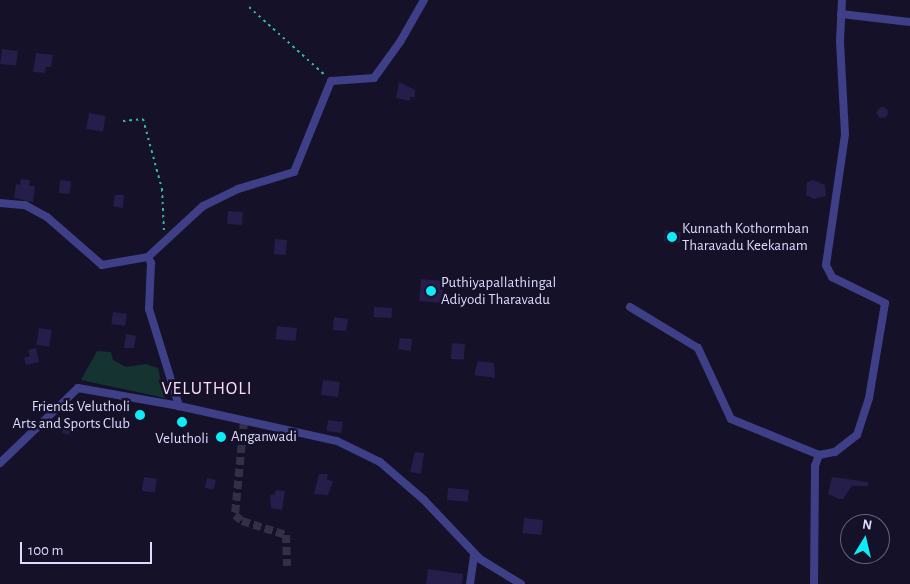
<!DOCTYPE html>
<style>
body{margin:0}
#map{position:relative;width:910px;height:584px;overflow:hidden;background:#141129;font-family:"Alegreya Sans",sans-serif}
div>[style]{position:absolute}
[style*='--x']{left:calc(var(--x)*1px);top:calc(var(--y)*1px);width:calc(var(--w)*1px);rotate:calc(var(--a)*1deg)}
.green>*{inset:0;background:#153331}
.building>*{inset:0;background:#251e4a;transform-origin:0 0}
.round{border-radius:50%}
.minor-tunnel>*{height:8px;margin-top:-4px;transform-origin:0;background:repeating-linear-gradient(90deg,#322f49 0 8px,transparent 0 12px)}
.path>*{height:2px;margin-top:-1px;transform-origin:0;background:repeating-linear-gradient(90deg,#34b9a9 0 2.5px,transparent 0 6.5px)}
.minor>*{height:8px;margin:-4px;padding:0 4px;transform-origin:4px;border-radius:4px;background:#3e3f87}
.dots>*{width:14px;height:14px;translate:-50% -50%;box-sizing:border-box;border:2px solid #141129;border-radius:50%}
span{translate:-50% -50%;white-space:nowrap;text-align:center;line-height:1.15;-webkit-text-stroke:5px #141129;paint-order:stroke}
.poi-label{font-size:15px;color:#dddbfe}
.left{translate:0 -50%;text-align:left}
.right{translate:-100% -50%;text-align:right}
.quarter-label{font-size:18px;color:#feddf4;letter-spacing:1px}
.north{position:absolute;left:840px;top:514px;width:50px;height:50px;box-sizing:border-box;background:#141129;border:1px solid #64627e;border-radius:50%;rotate:9deg;font-size:14px;font-weight:700;line-height:20px;text-align:center;color:#dddbfe}
.north::after{content:'';display:block;margin:auto;width:18px;height:22px;background:#0dedf8;clip-path:polygon(50% 0,100% 100%,50% 72%,0 100%)}
.scale{position:absolute;left:20px;top:542px;width:132px;height:22px;box-sizing:border-box;border:2px solid #dddbfe;border-top:0;padding-left:6px;font-size:15px;line-height:18px;white-space:nowrap;color:#dddbfe;-webkit-text-stroke:4px #141129;paint-order:stroke}
</style>
<div id="map">
<div class="green">
<div style="clip-path:polygon(97px 351px,111px 352px,113px 360px,126px 367px,146px 364px,158px 368px,165px 398px,81px 380px)"></div>
</div>
<div class="building">
<div style="left:2px;top:49px;width:16px;height:15px;rotate:7deg"></div>
<div style="clip-path:polygon(36px 53px,53px 55px,51px 67px,46px 67px,45px 73px,33px 72px)"></div>
<div style="clip-path:polygon(399px 82px,415px 90px,415px 97px,410px 97px,410px 101px,396px 98px)"></div>
<div class="round" style="left:876.5px;top:106.5px;width:11px;height:11px"></div>
<div style="left:89px;top:113px;width:17px;height:16px;rotate:10deg"></div>
<div style="clip-path:polygon(21px 179px,30px 180px,29px 186px,35px 186px,33px 202px,14px 198px,16px 184px,20px 185px)"></div>
<div style="left:60px;top:180px;width:11px;height:13px;rotate:5deg"></div>
<div style="clip-path:polygon(813px 180px,825px 185px,826px 196px,814px 199px,806px 195px,807px 182px)"></div>
<div style="clip-path:polygon(115px 195px,124px 195px,123px 208px,113px 206px)"></div>
<div style="left:228px;top:211px;width:15px;height:13px;rotate:4deg"></div>
<div style="left:665px;top:230px;width:16px;height:11px;rotate:7deg"></div>
<div style="left:275px;top:239px;width:12px;height:15px;rotate:5deg"></div>
<div style="left:421px;top:279px;width:23px;height:22px;rotate:5deg"></div>
<div style="left:374px;top:307px;width:18px;height:10px;rotate:3deg"></div>
<div style="left:113px;top:312px;width:14px;height:12px;rotate:8deg"></div>
<div style="clip-path:polygon(334px 317px,348px 319px,346px 331px,333px 330px)"></div>
<div style="left:277px;top:326px;width:20px;height:13px;rotate:6deg"></div>
<div style="left:39px;top:328px;width:13px;height:17px;rotate:9deg"></div>
<div style="clip-path:polygon(126px 334px,136px 336px,134px 348px,124px 348px)"></div>
<div style="clip-path:polygon(400px 338px,412px 339px,411px 351px,398px 349px)"></div>
<div style="left:452px;top:343px;width:13px;height:16px;rotate:4deg"></div>
<div style="clip-path:polygon(36px 348px,39px 362px,26px 365px,24px 358px,30px 356px,28px 350px)"></div>
<div style="clip-path:polygon(478px 361px,494px 363px,495px 378px,474px 375px)"></div>
<div style="left:323px;top:380px;width:17px;height:15px;rotate:7deg"></div>
<div style="left:328px;top:420px;width:15px;height:11px;rotate:8deg"></div>
<div style="clip-path:polygon(63px 424px,72px 425px,70px 435px,62px 433px)"></div>
<div style="clip-path:polygon(415px 452px,424px 453px,421px 474px,410px 472px)"></div>
<div style="clip-path:polygon(319px 474px,328px 474px,327px 480px,333px 481px,328px 495px,314px 494px)"></div>
<div style="left:144px;top:477px;width:13px;height:14px;rotate:9deg"></div>
<div style="clip-path:polygon(832px 477px,868px 482px,868px 486px,852px 486px,843px 499px,839px 499px,828px 494px)"></div>
<div style="left:207px;top:478px;width:9px;height:10px;rotate:13deg"></div>
<div style="left:448px;top:488px;width:21px;height:12px;rotate:5deg"></div>
<div style="clip-path:polygon(276px 490px,285px 491px,282px 510px,271px 508px,270px 495px,274px 495px)"></div>
<div style="left:524px;top:518px;width:19px;height:15px;rotate:6deg"></div>
<div style="clip-path:polygon(428px 569px,463px 574px,462px 584px,426px 584px)"></div>
</div>
<div class="minor-tunnel">
<div style="--x:244;--y:421;--w:94;--a:95.5"></div>
<div style="--x:235;--y:515;--w:9;--a:41"></div>
<div style="--x:242;--y:521;--w:46;--a:17.7"></div>
<div style="--x:286;--y:535;--w:31;--a:88"></div>
</div>
<div class="path">
<div style="--x:249;--y:7;--w:103;--a:41.9"></div>
<div style="--x:123;--y:121;--w:20;--a:-6"></div>
<div style="--x:143;--y:119;--w:73;--a:74.8"></div>
<div style="--x:162;--y:189;--w:42;--a:87.3"></div>
</div>
<div class="minor">
<div style="--x:424;--y:0;--w:48;--a:119.7"></div>
<div style="--x:400;--y:42;--w:44;--a:125.8"></div>
<div style="--x:374;--y:78;--w:43;--a:176"></div>
<div style="--x:331;--y:81;--w:98;--a:112.1"></div>
<div style="--x:294;--y:172;--w:59;--a:163.1"></div>
<div style="--x:238;--y:189;--w:39;--a:154"></div>
<div style="--x:203;--y:206;--w:75;--a:137.2"></div>
<div style="--x:148;--y:257;--w:7;--a:63"></div>
<div style="--x:151;--y:263;--w:46;--a:92.5"></div>
<div style="--x:149;--y:309;--w:102;--a:72.8"></div>
<div style="--x:179;--y:406;--w:162;--a:12.5"></div>
<div style="--x:337;--y:441;--w:48;--a:26"></div>
<div style="--x:380;--y:462;--w:58;--a:40.8"></div>
<div style="--x:424;--y:500;--w:81;--a:46.5"></div>
<div style="--x:480;--y:559;--w:48;--a:31.4"></div>
<div style="--x:841;--y:14;--w:69;--a:6.6"></div>
<div style="--x:0;--y:203;--w:25;--a:5"></div>
<div style="--x:25;--y:205;--w:25;--a:29"></div>
<div style="--x:47;--y:217;--w:73;--a:41.1"></div>
<div style="--x:102;--y:265;--w:47;--a:-9.9"></div>
<div style="--x:630;--y:307;--w:79;--a:31.1"></div>
<div style="--x:698;--y:348;--w:78;--a:65.1"></div>
<div style="--x:731;--y:419;--w:95;--a:22.2"></div>
<div style="--x:0;--y:463;--w:108;--a:-43.9"></div>
<div style="--x:78;--y:388;--w:103;--a:10.1"></div>
<div style="--x:470;--y:584;--w:30;--a:-82"></div>
<div style="--x:814;--y:584;--w:118;--a:-89.5"></div>
<div style="--x:815;--y:466;--w:12;--a:-70"></div>
<div style="--x:819;--y:455;--w:16;--a:-11"></div>
<div style="--x:835;--y:452;--w:28;--a:-38"></div>
<div style="--x:857;--y:435;--w:39;--a:-72"></div>
<div style="--x:869;--y:398;--w:96;--a:-80.4"></div>
<div style="--x:885;--y:303;--w:59;--a:-153.9"></div>
<div style="--x:832;--y:277;--w:13;--a:-117"></div>
<div style="--x:826;--y:265;--w:132;--a:-81.7"></div>
<div style="--x:845;--y:134;--w:93;--a:-93.1"></div>
<div style="--x:840;--y:41;--w:41;--a:-87.2"></div>
</div>
<div class="dots">
<div style="left:672px;top:237px;background:#0dedf8"></div>
<div style="left:431px;top:291px;background:#0dedf8"></div>
<div style="left:140px;top:415px;background:#0dedf8"></div>
<div style="left:182px;top:422px;background:#0dedf8"></div>
<div style="left:221px;top:437px;background:#0dedf8"></div>
</div>
<div class="poi-label">
<span class="left" style="left:682px;top:237px">Kunnath Kothormban<br>Tharavadu Keekanam</span>
<span class="left" style="left:441px;top:291px">Puthiyapallathingal<br>Adiyodi Tharavadu</span>
<span class="right" style="left:130px;top:415px">Friends Velutholi<br>Arts and Sports Club</span>
<span class="left" style="left:231px;top:437px">Anganwadi</span>
<span style="left:182px;top:439px">Velutholi</span>
</div>
<div class="quarter-label">
<span style="left:207px;top:389px">VELUTHOLI</span>
</div>
<div class="north">N</div>
<div class="scale">100 m</div>
</div>
